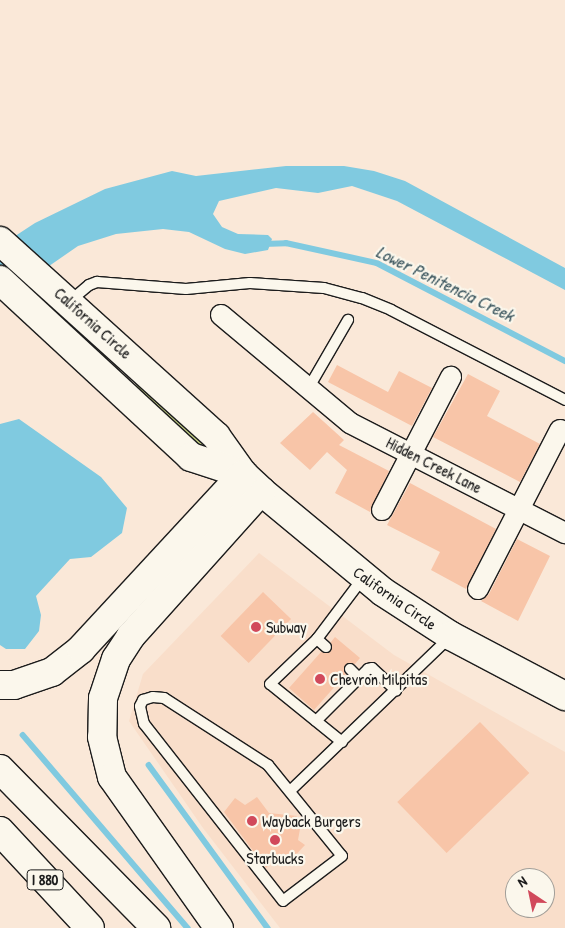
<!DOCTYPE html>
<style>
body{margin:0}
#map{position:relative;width:565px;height:928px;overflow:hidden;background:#fae8d8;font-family:"Patrick Hand",sans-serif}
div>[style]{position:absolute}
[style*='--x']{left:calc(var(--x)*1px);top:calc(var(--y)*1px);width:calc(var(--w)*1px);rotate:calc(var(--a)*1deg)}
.built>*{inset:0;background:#f9deca}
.green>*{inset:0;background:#c7d387}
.water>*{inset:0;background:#80cae0}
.stream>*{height:5.5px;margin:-2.75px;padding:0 2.75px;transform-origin:2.75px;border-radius:2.75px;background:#80cae0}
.building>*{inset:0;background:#f8c5a8;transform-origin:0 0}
.roads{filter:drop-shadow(1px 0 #1c1c1c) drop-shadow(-1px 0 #1c1c1c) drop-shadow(0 1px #1c1c1c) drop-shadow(0 -1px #1c1c1c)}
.lane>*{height:10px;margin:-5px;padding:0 5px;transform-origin:5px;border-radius:5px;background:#fbf7ec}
.street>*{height:20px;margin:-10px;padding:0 10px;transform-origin:10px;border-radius:10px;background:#fbf7ec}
.secondary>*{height:28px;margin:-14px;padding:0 14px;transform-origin:14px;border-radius:14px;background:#fbf7ec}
.highway>*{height:28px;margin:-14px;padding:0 14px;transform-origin:14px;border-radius:14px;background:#fbf7ec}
.dots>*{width:14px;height:14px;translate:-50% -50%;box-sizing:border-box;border:2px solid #fbf7ec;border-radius:50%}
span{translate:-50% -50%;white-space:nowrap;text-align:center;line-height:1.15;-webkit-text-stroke:4.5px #fbf7ec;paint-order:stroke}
.shield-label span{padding:1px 4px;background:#fbf7ec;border:1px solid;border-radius:4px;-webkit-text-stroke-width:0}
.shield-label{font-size:15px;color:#1c1c1c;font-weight:700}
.street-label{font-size:16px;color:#1c1c1c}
.poi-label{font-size:16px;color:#1c1c1c}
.left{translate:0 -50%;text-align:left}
.water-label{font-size:18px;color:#3f5961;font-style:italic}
.north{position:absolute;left:505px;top:868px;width:50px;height:50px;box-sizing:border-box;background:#fbf7ec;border:1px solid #a29f99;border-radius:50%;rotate:326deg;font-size:14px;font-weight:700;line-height:20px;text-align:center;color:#1c1c1c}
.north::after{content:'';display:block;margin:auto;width:18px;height:22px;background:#d1495b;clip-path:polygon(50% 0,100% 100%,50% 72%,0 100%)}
</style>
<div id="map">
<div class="built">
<div style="clip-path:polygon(evenodd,259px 553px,394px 655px,565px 752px,565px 928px,280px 928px,203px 828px,129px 721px,143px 674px,259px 553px,515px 878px,545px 878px,545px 908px,515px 908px,515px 878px)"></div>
</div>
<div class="green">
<div style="clip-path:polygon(126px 379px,159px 399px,207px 449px,203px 452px)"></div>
</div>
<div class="water">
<div style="clip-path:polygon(286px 166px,344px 166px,374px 171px,405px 181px,565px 268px,565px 290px,397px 201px,352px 186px,318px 193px,276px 188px,219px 201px,213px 214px,222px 227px,238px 234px,268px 235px,272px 239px,268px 250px,245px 254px,225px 249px,189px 232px,163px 229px,116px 234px,78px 246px,0 300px,0 246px,35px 223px,105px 189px,172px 171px,196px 176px)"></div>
<div style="clip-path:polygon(19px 419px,101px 477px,127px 508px,122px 533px,91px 557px,70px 559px,36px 596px,41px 615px,39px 631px,25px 649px,6px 649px,0 645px,0 424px)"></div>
</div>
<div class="stream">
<div style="--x:263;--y:244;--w:23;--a:-2"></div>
<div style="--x:286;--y:243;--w:93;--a:12.4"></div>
<div style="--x:377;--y:263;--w:212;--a:27.5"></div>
<div style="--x:23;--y:735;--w:254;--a:49.5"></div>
<div style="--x:149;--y:765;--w:202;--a:53.9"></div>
</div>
<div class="building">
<div style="clip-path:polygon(337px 365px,388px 392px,399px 371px,432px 388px,412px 426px,328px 382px)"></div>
<div style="clip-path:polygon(468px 374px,500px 391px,487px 416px,540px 444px,520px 482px,433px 437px)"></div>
<div style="clip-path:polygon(313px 412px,344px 440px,339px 445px,389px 471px,370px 512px,335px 493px,347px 470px,327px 452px,310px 470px,280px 443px)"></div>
<div style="clip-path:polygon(410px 483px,496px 529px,466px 589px,431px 570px,440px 552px,387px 525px)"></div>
<div style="clip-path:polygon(517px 539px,550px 556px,518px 621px,481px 601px,489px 594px)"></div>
<div style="left:263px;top:592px;width:39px;height:61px;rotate:44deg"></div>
<div style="clip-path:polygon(335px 637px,360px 658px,355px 664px,345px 665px,346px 674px,314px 710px,289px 688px,321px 652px,331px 651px,331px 642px)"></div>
<div style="left:480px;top:722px;width:71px;height:115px;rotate:46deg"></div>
<div style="clip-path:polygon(257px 797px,269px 813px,297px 816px,295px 828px,300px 829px,298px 840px,305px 845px,290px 861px,282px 855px,266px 868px,224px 812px,235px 798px,245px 805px)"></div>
</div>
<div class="roads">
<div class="lane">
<div style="--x:70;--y:301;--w:25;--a:-40"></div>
<div style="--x:89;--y:285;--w:9;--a:-21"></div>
<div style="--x:97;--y:282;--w:89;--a:4.5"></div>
<div style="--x:186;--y:289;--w:64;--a:-5.4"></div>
<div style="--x:250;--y:283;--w:74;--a:3.9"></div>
<div style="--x:324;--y:288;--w:39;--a:15"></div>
<div style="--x:362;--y:298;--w:31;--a:22"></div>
<div style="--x:391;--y:310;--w:196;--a:27.3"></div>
<div style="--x:308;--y:389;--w:80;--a:-59.9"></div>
<div style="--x:317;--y:639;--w:12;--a:42"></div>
<div style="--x:350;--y:669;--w:13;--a:45"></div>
<div style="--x:153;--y:697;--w:11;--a:5"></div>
<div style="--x:164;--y:698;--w:124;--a:32.8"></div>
<div style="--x:268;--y:765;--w:117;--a:50.9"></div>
<div style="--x:342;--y:856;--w:74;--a:142.7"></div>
<div style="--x:283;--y:901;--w:225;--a:-128.1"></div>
<div style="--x:144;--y:724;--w:18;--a:-103"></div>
<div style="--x:140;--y:706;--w:7;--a:-63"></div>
<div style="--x:143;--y:700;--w:10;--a:-17"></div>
<div style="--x:316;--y:721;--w:74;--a:-45"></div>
<div style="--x:368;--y:669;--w:4;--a:-14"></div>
<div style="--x:372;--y:668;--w:33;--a:43"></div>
<div style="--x:342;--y:742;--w:92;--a:-141.1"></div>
<div style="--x:270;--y:684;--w:65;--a:-43.8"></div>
<div style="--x:317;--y:639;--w:76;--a:-53"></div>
<div style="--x:291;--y:790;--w:221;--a:-43.9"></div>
</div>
<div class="street">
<div style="--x:221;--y:315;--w:168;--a:39.9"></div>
<div style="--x:350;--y:423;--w:242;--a:27.1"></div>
<div style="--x:382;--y:510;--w:150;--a:-62.6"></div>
<div style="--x:478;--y:589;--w:179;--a:-62.7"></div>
</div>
<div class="secondary">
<div style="--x:261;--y:491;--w:158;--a:39.6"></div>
<div style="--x:383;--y:592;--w:81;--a:32.9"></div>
<div style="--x:451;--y:636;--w:129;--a:27.8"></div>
</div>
<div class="highway">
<div style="--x:0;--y:241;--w:291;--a:42.1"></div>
<div style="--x:216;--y:436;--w:47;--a:54.6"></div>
<div style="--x:243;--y:474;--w:25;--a:43"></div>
<div style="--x:261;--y:491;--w:195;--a:131.9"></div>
<div style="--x:131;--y:636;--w:27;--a:123"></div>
<div style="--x:116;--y:659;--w:41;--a:108.4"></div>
<div style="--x:103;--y:698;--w:39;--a:91"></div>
<div style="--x:102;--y:737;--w:41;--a:76"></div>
<div style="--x:112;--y:777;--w:185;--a:54.7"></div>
<div style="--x:0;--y:280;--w:260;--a:42.8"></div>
<div style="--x:191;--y:457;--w:55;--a:18.1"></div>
<div style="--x:0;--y:685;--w:14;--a:0"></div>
<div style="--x:14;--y:685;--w:40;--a:-18.9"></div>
<div style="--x:52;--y:672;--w:37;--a:-38"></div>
<div style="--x:81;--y:649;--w:238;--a:-47.2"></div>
<div style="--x:0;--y:769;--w:223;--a:45.5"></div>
<div style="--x:0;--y:831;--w:132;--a:47.1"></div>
</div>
</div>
<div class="dots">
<div style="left:256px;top:627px;background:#d1495b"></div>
<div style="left:320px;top:679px;background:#d1495b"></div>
<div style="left:252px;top:821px;background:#d1495b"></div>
<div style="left:275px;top:840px;background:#d1495b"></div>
</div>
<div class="shield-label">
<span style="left:45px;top:880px">I 880</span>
</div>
<div class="street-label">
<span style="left:93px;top:323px;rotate:42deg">California Circle</span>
<span style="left:434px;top:465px;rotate:27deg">Hidden Creek Lane</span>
<span style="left:395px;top:598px;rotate:35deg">California Circle</span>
</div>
<div class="poi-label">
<span class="left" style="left:266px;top:627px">Subway</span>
<span class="left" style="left:330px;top:679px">Chevron Milpitas</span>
<span class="left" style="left:262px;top:821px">Wayback Burgers</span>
<span style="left:275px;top:858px">Starbucks</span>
</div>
<div class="water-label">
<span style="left:445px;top:284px;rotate:26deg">Lower Penitencia Creek</span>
</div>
<div class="north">N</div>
</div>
